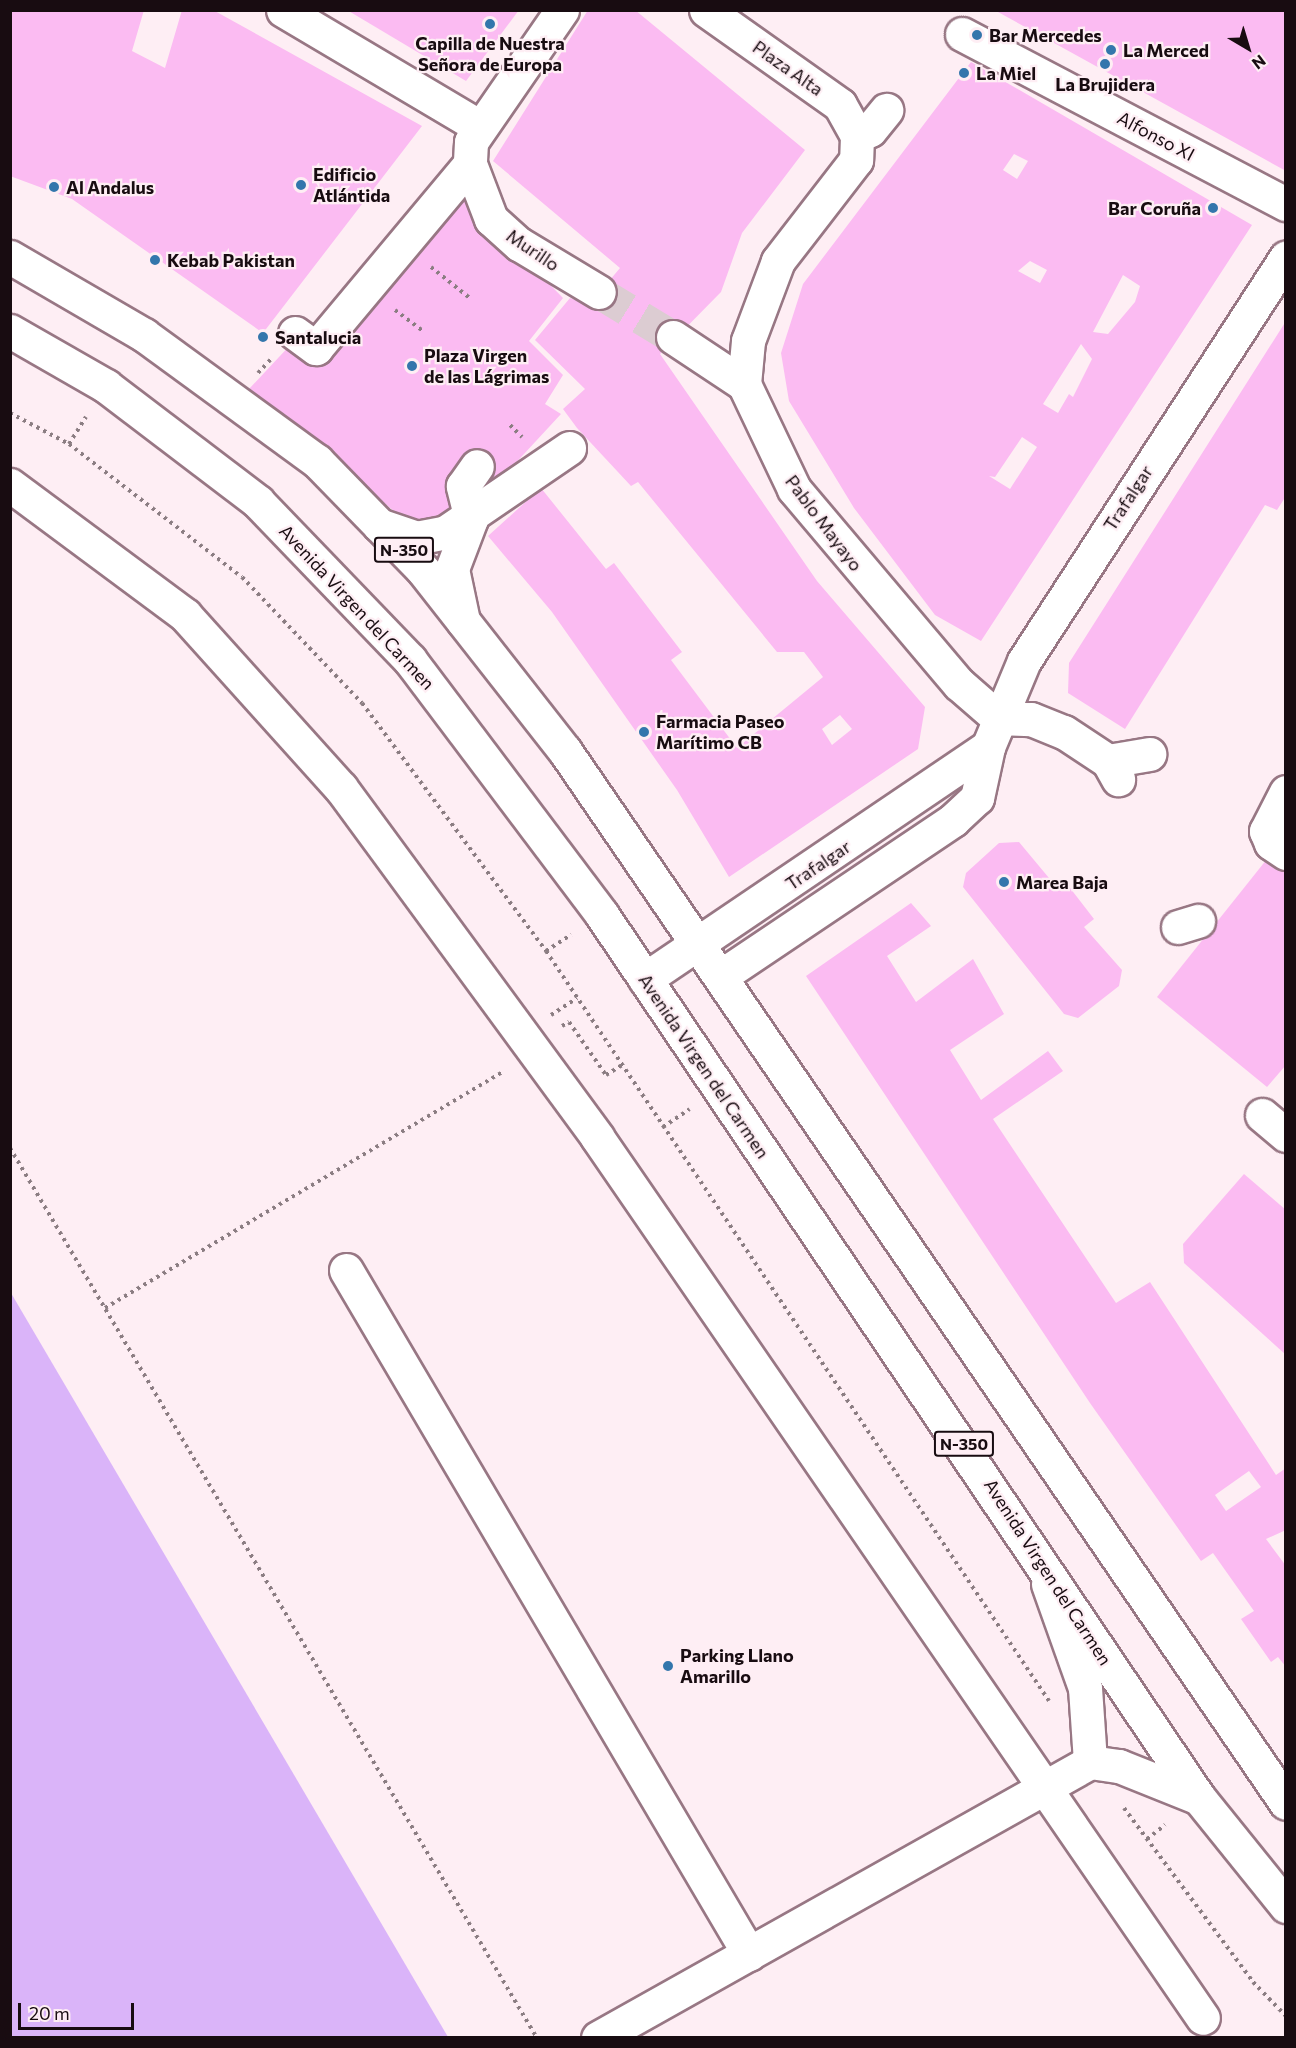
<!DOCTYPE html>
<meta charset="utf-8">
<style>
body{margin:0}
#map{position:relative;width:1296px;height:2048px;overflow:hidden;background:#feeef4;font-family:Commissioner,sans-serif}
div>[style]{position:absolute}
[style*='--x']{left:calc(var(--x)*1px);top:calc(var(--y)*1px);width:calc(var(--w)*1px);rotate:calc(var(--a)*1deg)}
.water>*{inset:0;background:#dab4f9}
.building>*{inset:0;background:#fbbbf2}
.minor-tunnel>*{height:33px;margin-top:-16.5px;transform-origin:0;background:repeating-linear-gradient(90deg,#dcccd2 0 33px,transparent 0 49px)}
.path>*{height:4px;margin-top:-2px;transform-origin:0;background:repeating-linear-gradient(90deg,#8b7d82 0 3px,transparent 0 7.5px)}
.roads{filter:drop-shadow(2px 0 #987784) drop-shadow(-2px 0 #987784) drop-shadow(0 2px #987784) drop-shadow(0 -2px #987784)}
.minor>*{height:33px;margin:-16.5px;padding:0 16.5px;transform-origin:16.5px;border-radius:16.5px;background:#fff}
.highway>*{height:33px;margin:-16.5px;padding:0 16.5px;transform-origin:16.5px;border-radius:16.5px;background:#fff}
.dots>*{width:16px;height:16px;translate:-50% -50%;box-sizing:border-box;border:3px solid #feeef4;border-radius:50%}
span{translate:-50% -50%;white-space:nowrap;text-align:center;line-height:1.15;-webkit-text-stroke:4.5px #feeef4;paint-order:stroke}
.shield-label span{padding:2px 4px;background:#feeef4;border:2px solid;border-radius:4px;-webkit-text-stroke-width:0}
.shield-label{font-size:16px;color:#180c11;font-weight:700}
.poi-label{font-size:18px;color:#180c11;font-weight:700}
.left{translate:0 -50%;text-align:left}
.right{translate:-100% -50%;text-align:right}
.street-label{font-size:18px;color:#180c11}
.frame{position:absolute;inset:0;border:12px solid #180c11;pointer-events:none}
.north{position:absolute;left:1218px;top:18px;width:60px;height:60px;-webkit-text-stroke:4px #feeef4;paint-order:stroke;rotate:142deg;font-size:16px;font-weight:700;line-height:24px;text-align:center;color:#180c11}
.north::after{content:'';display:block;margin:auto;width:21px;height:27px;background:#180c11;clip-path:polygon(50% 0,100% 100%,50% 72%,0 100%)}
.scale{position:absolute;left:18px;top:2003px;width:116px;height:27px;box-sizing:border-box;border:3px solid #180c11;border-top:0;padding-left:8px;font-size:18px;line-height:21px;white-space:nowrap;color:#180c11;-webkit-text-stroke:4px #feeef4;paint-order:stroke}
</style>
<div id="map">
<div class="water">
<div style="clip-path:polygon(11px 1293px,448px 2037px,11px 2037px)"></div>
</div>
<div class="building">
<div style="clip-path:polygon(10px 10px,144px 10px,132px 51px,165px 68px,182px 10px,213px 10px,422px 126px,263px 333px,72px 199px,10px 176px)"></div>
<div style="clip-path:polygon(347px 10px,519px 10px,466px 81px)"></div>
<div style="clip-path:polygon(evenodd,588px 10px,635px 10px,805px 150px,742px 233px,721px 292px,660px 354px,817px 581px,925px 707px,918px 749px,729px 877px,677px 790px,552px 612px,488px 536px,541px 488px,606px 569px,614px 563px,682px 652px,671px 660px,737px 748px,823px 677px,804px 652px,777px 652px,638px 482px,631px 486px,577px 428px,563px 409px,585px 389px,535px 340px,570px 298px,589px 305px,620px 268px,493px 161px,588px 10px,840px 715px,852px 729px,832px 745px,822px 729px,840px 715px)"></div>
<div style="clip-path:polygon(999px 10px,1286px 10px,1286px 171px,998px 12px)"></div>
<div style="clip-path:polygon(evenodd,971px 62px,1252px 225px,981px 641px,935px 615px,854px 508px,789px 401px,781px 353px,803px 284px,971px 62px,1014px 154px,1028px 161px,1017px 179px,1003px 170px,1014px 154px,971px 62px,1030px 261px,1047px 270px,1040px 283px,1018px 271px,1030px 261px,971px 62px,1123px 275px,1140px 286px,1135px 302px,1108px 334px,1093px 332px,1123px 275px,971px 62px,1081px 344px,1092px 359px,1073px 397px,1069px 394px,1058px 413px,1043px 404px,1081px 344px,971px 62px,1022px 437px,1037px 447px,1010px 489px,989px 476px,995px 477px,1022px 437px)"></div>
<div style="clip-path:polygon(457px 189px,563px 298px,529px 341px,563px 375px,545px 404px,561px 414px,475px 507px,414px 528px,249px 389px,294px 341px,319px 356px)"></div>
<div style="clip-path:polygon(1286px 321px,1286px 496px,1277px 510px,1265px 505px,1125px 729px,1068px 693px,1069px 663px)"></div>
<div style="clip-path:polygon(1019px 842px,1059px 890px,1067px 884px,1094px 919px,1084px 927px,1122px 970px,1119px 986px,1078px 1018px,1064px 1014px,963px 887px,966px 873px,999px 843px)"></div>
<div style="clip-path:polygon(1267px 859px,1286px 871px,1286px 1065px,1267px 1087px,1157px 997px)"></div>
<div style="clip-path:polygon(evenodd,911px 903px,931px 926px,887px 956px,916px 1002px,973px 959px,1004px 1014px,950px 1050px,981px 1100px,1048px 1051px,1063px 1071px,993px 1119px,1116px 1303px,1150px 1282px,1276px 1475px,1286px 1468px,1286px 1530px,1266px 1539px,1286px 1566px,1286px 1667px,1278px 1657px,1271px 1662px,1241px 1619px,1254px 1611px,1213px 1553px,1201px 1561px,1090px 1403px,806px 976px,911px 903px,1249px 1471px,1261px 1487px,1226px 1511px,1215px 1495px,1249px 1471px)"></div>
<div style="clip-path:polygon(1244px 1174px,1286px 1210px,1286px 1355px,1184px 1263px,1183px 1244px)"></div>
</div>
<div class="minor-tunnel">
<div style="--x:599;--y:292;--w:87;--a:31.3"></div>
</div>
<div class="path">
<div style="--x:431;--y:267;--w:51;--a:38.7"></div>
<div style="--x:395;--y:310;--w:34;--a:37"></div>
<div style="--x:258;--y:373;--w:19;--a:-47"></div>
<div style="--x:10;--y:413;--w:67;--a:27.7"></div>
<div style="--x:69;--y:444;--w:218;--a:37.6"></div>
<div style="--x:242;--y:577;--w:174;--a:46.4"></div>
<div style="--x:362;--y:703;--w:309;--a:53.4"></div>
<div style="--x:546;--y:951;--w:903;--a:56.15"></div>
<div style="--x:510;--y:425;--w:17;--a:45"></div>
<div style="--x:69;--y:444;--w:32;--a:-58"></div>
<div style="--x:546;--y:951;--w:30;--a:-33"></div>
<div style="--x:551;--y:1015;--w:31;--a:-33"></div>
<div style="--x:562;--y:1026;--w:8;--a:-30"></div>
<div style="--x:569;--y:1022;--w:65;--a:55.1"></div>
<div style="--x:606;--y:1075;--w:19;--a:-32"></div>
<div style="--x:663;--y:1127;--w:32;--a:-34"></div>
<div style="--x:10;--y:1148;--w:1034;--a:59.37"></div>
<div style="--x:105;--y:1308;--w:464;--a:-30.7"></div>
<div style="--x:1124;--y:1808;--w:217;--a:53.4"></div>
<div style="--x:1253;--y:1982;--w:47;--a:45.9"></div>
<div style="--x:1147;--y:1839;--w:23;--a:-38"></div>
</div>
<div class="roads">
<div class="minor">
<div style="--x:283;--y:10;--w:229;--a:30.7"></div>
<div style="--x:562;--y:10;--w:160;--a:124.6"></div>
<div style="--x:471;--y:142;--w:22;--a:93"></div>
<div style="--x:470;--y:164;--w:59;--a:69.1"></div>
<div style="--x:491;--y:219;--w:38;--a:42"></div>
<div style="--x:519;--y:244;--w:93;--a:31"></div>
<div style="--x:706;--y:10;--w:164;--a:35.3"></div>
<div style="--x:840;--y:105;--w:35;--a:61"></div>
<div style="--x:962;--y:34;--w:366;--a:27.7"></div>
<div style="--x:857;--y:136;--w:24;--a:92"></div>
<div style="--x:856;--y:160;--w:128;--a:127.7"></div>
<div style="--x:778;--y:261;--w:85;--a:110.6"></div>
<div style="--x:748;--y:341;--w:43;--a:95.3"></div>
<div style="--x:744;--y:384;--w:116;--a:64.5"></div>
<div style="--x:794;--y:489;--w:255;--a:49.8"></div>
<div style="--x:959;--y:684;--w:52;--a:41.1"></div>
<div style="--x:857;--y:136;--w:14;--a:-25"></div>
<div style="--x:870;--y:130;--w:26;--a:-51"></div>
<div style="--x:295;--y:333;--w:26;--a:36"></div>
<div style="--x:316;--y:348;--w:240;--a:-50.1"></div>
<div style="--x:673;--y:337;--w:85;--a:33.5"></div>
<div style="--x:10;--y:485;--w:218;--a:36.6"></div>
<div style="--x:185;--y:615;--w:233;--a:48"></div>
<div style="--x:341;--y:788;--w:433;--a:53.7"></div>
<div style="--x:597;--y:1137;--w:1069;--a:55.48"></div>
<div style="--x:471;--y:519;--w:34;--a:-104"></div>
<div style="--x:463;--y:486;--w:24;--a:-55"></div>
<div style="--x:379;--y:525;--w:39;--a:19"></div>
<div style="--x:416;--y:538;--w:31;--a:-11"></div>
<div style="--x:446;--y:532;--w:149;--a:-34.3"></div>
<div style="--x:463;--y:621;--w:53;--a:-101.9"></div>
<div style="--x:452;--y:569;--w:53;--a:-69.2"></div>
<div style="--x:998;--y:718;--w:33;--a:2"></div>
<div style="--x:1031;--y:719;--w:35;--a:22"></div>
<div style="--x:1064;--y:732;--w:53;--a:33.4"></div>
<div style="--x:1108;--y:761;--w:21;--a:61"></div>
<div style="--x:1108;--y:761;--w:42;--a:-9.7"></div>
<div style="--x:1286;--y:792;--w:44;--a:117.1"></div>
<div style="--x:1266;--y:831;--w:13;--a:67"></div>
<div style="--x:1271;--y:843;--w:18;--a:34"></div>
<div style="--x:1178;--y:927;--w:21;--a:-17"></div>
<div style="--x:721;--y:976;--w:280;--a:-33.9"></div>
<div style="--x:953;--y:820;--w:33;--a:-43"></div>
<div style="--x:977;--y:798;--w:52;--a:-77.8"></div>
<div style="--x:988;--y:747;--w:93;--a:-67.3"></div>
<div style="--x:1024;--y:661;--w:481;--a:-57"></div>
<div style="--x:645;--y:979;--w:414;--a:-34.1"></div>
<div style="--x:1262;--y:1115;--w:31;--a:40"></div>
<div style="--x:346;--y:1270;--w:794;--a:59.49"></div>
<div style="--x:1048;--y:1584;--w:110;--a:70.4"></div>
<div style="--x:1085;--y:1688;--w:74;--a:86.1"></div>
<div style="--x:1090;--y:1762;--w:29;--a:8"></div>
<div style="--x:1119;--y:1766;--w:86;--a:21.8"></div>
<div style="--x:598;--y:2038;--w:564;--a:-29.29"></div>
</div>
<div class="highway">
<div style="--x:10;--y:257;--w:155;--a:30.2"></div>
<div style="--x:144;--y:335;--w:214;--a:36.1"></div>
<div style="--x:317;--y:461;--w:152;--a:45.8"></div>
<div style="--x:423;--y:570;--w:230;--a:51.9"></div>
<div style="--x:565;--y:751;--w:1275;--a:55.57"></div>
<div style="--x:10;--y:331;--w:111;--a:29.8"></div>
<div style="--x:106;--y:386;--w:191;--a:37.3"></div>
<div style="--x:258;--y:502;--w:219;--a:46.1"></div>
<div style="--x:410;--y:660;--w:319;--a:53"></div>
<div style="--x:602;--y:915;--w:1066;--a:55.94"></div>
<div style="--x:1199;--y:1798;--w:139;--a:51.1"></div>
</div>
</div>
<div class="dots">
<div style="left:490px;top:24px;background:#3376ac"></div>
<div style="left:977px;top:35px;background:#3376ac"></div>
<div style="left:1111px;top:50px;background:#3376ac"></div>
<div style="left:1105px;top:64px;background:#3376ac"></div>
<div style="left:964px;top:73px;background:#3376ac"></div>
<div style="left:301px;top:185px;background:#3376ac"></div>
<div style="left:54px;top:187px;background:#3376ac"></div>
<div style="left:1213px;top:208px;background:#3376ac"></div>
<div style="left:155px;top:260px;background:#3376ac"></div>
<div style="left:263px;top:337px;background:#3376ac"></div>
<div style="left:412px;top:366px;background:#3376ac"></div>
<div style="left:644px;top:732px;background:#3376ac"></div>
<div style="left:1004px;top:882px;background:#3376ac"></div>
<div style="left:668px;top:1666px;background:#3376ac"></div>
</div>
<div class="shield-label">
<span style="left:404px;top:550px">N-350</span>
<span style="left:964px;top:1444px">N-350</span>
</div>
<div class="poi-label">
<span class="left" style="left:989px;top:35px">Bar Mercedes</span>
<span style="left:490px;top:54px">Capilla de Nuestra<br>Señora de Europa</span>
<span class="left" style="left:1123px;top:50px">La Merced</span>
<span class="left" style="left:976px;top:73px">La Miel</span>
<span style="left:1105px;top:84px">La Brujidera</span>
<span class="left" style="left:313px;top:185px">Edificio<br>Atlántida</span>
<span class="left" style="left:66px;top:187px">Al Andalus</span>
<span class="right" style="left:1201px;top:208px">Bar Coruña</span>
<span class="left" style="left:167px;top:260px">Kebab Pakistan</span>
<span class="left" style="left:275px;top:337px">Santalucia</span>
<span class="left" style="left:424px;top:366px">Plaza Virgen<br>de las Lágrimas</span>
<span class="left" style="left:656px;top:732px">Farmacia Paseo<br>Marítimo CB</span>
<span class="left" style="left:1016px;top:882px">Marea Baja</span>
<span class="left" style="left:680px;top:1666px">Parking Llano<br>Amarillo</span>
</div>
<div class="street-label">
<span style="left:788px;top:68px;rotate:35deg">Plaza Alta</span>
<span style="left:1156px;top:136px;rotate:28deg">Alfonso XI</span>
<span style="left:533px;top:250px;rotate:34deg">Murillo</span>
<span style="left:1128px;top:498px;rotate:-57deg">Trafalgar</span>
<span style="left:824px;top:523px;rotate:53deg">Pablo Mayayo</span>
<span style="left:357px;top:607px;rotate:47deg">Avenida Virgen del Carmen</span>
<span style="left:818px;top:865px;rotate:-34deg">Trafalgar</span>
<span style="left:704px;top:1066px;rotate:56deg">Avenida Virgen del Carmen</span>
<span style="left:1048px;top:1572px;rotate:57deg">Avenida Virgen del Carmen</span>
</div>
<div class="frame"></div>
<div class="north">N</div>
<div class="scale">20 m</div>
</div>
